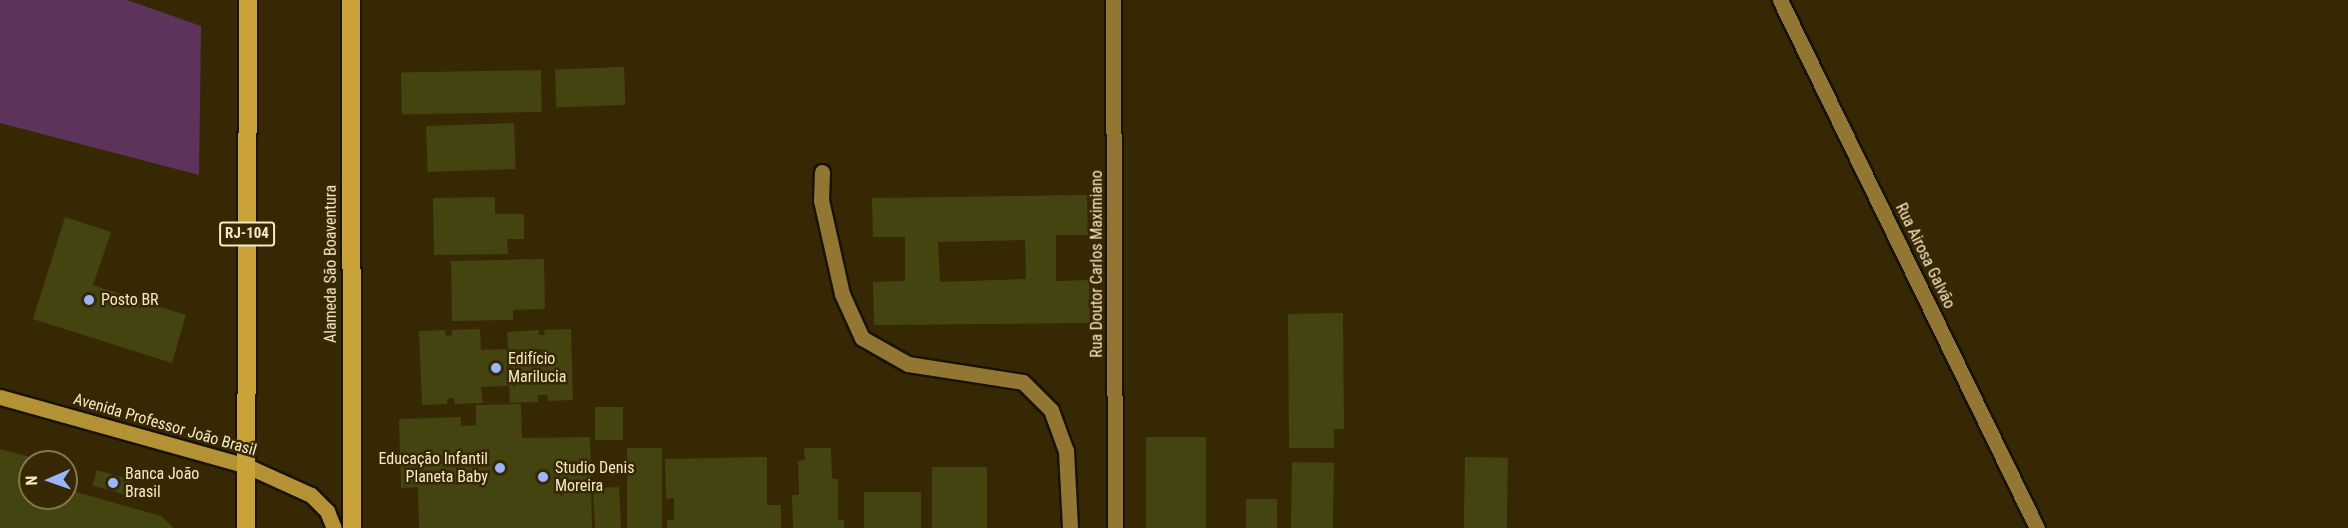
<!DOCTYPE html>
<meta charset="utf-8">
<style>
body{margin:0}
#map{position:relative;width:2348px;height:528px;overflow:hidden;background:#362802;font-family:"Roboto Condensed",sans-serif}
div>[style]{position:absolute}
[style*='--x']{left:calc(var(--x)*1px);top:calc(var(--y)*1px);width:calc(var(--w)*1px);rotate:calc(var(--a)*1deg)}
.green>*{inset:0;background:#5d335b}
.building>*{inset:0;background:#441;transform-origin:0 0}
.roads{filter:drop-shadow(2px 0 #1a1200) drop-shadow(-2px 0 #1a1200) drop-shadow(0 2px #1a1200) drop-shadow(0 -2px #1a1200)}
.minor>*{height:15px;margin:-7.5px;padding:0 7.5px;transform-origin:7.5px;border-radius:7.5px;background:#917731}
.major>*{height:15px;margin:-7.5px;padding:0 7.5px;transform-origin:7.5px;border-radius:7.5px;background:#b39135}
.highway>*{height:18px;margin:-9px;padding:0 9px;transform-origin:9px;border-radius:9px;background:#c9a337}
.dots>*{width:16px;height:16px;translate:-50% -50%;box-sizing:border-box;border:3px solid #362802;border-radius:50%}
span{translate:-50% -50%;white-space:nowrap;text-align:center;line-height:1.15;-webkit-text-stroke:5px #362802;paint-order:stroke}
.shield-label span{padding:2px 4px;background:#362802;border:2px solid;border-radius:4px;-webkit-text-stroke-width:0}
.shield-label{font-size:15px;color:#f6e9c6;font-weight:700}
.street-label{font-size:16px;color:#f6e9c6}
.poi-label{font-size:16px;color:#f6e9c6}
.left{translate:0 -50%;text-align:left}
.right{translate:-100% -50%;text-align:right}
.north{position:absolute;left:18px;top:450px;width:60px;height:60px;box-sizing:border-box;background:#362802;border:2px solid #837550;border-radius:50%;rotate:268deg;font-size:16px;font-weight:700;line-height:24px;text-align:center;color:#f6e9c6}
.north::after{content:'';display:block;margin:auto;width:21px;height:27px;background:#9bb5fd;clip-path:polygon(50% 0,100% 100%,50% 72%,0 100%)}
</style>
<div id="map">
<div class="green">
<div style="clip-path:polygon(0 0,127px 0,201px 26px,199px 175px,0 123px)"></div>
</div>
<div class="building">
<div style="left:624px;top:67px;width:38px;height:69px;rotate:88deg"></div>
<div style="left:541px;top:70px;width:42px;height:140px;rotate:89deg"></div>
<div style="left:514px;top:123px;width:46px;height:88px;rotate:88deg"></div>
<div style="clip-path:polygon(evenodd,1087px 195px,1088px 235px,1056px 235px,1056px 281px,1089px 280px,1090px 323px,874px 325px,873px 282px,905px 281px,905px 237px,873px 237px,872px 198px,1087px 195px,1025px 240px,1026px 279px,940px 282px,938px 242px,1025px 240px)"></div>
<div style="clip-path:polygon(495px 197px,495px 214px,524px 214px,524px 239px,507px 239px,508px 254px,434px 255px,433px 198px)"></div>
<div style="clip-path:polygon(65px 217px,111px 232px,93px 285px,186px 315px,172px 363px,33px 319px)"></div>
<div style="clip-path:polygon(544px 259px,545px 309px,513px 310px,513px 320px,452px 321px,451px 261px)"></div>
<div style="clip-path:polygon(1343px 313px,1344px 429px,1334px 429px,1334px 448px,1289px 448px,1288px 314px)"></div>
<div style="clip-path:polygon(480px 329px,481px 350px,508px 349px,507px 332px,539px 330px,539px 335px,545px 335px,544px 330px,571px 329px,573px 400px,548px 401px,547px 395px,538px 395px,538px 402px,510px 403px,509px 386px,481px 387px,483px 403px,455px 404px,454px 398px,447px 399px,447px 404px,422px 405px,419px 331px,445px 330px,446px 336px,452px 335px,452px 330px)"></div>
<div style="clip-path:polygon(521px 404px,522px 438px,590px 437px,592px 528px,419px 528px,418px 487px,401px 488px,399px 419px,461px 417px,461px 426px,476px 425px,476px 405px)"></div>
<div style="left:595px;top:407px;width:28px;height:33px"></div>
<div style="left:1146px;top:437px;width:60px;height:91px"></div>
<div style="left:627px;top:448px;width:35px;height:80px"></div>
<div style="clip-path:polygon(804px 448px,831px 448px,832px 479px,838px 479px,838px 520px,844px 520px,844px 528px,793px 528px,792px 495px,799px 495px,798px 461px,805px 460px)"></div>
<div style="clip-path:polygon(0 449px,45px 461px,30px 462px,30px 498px,66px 498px,66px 489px,161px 516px,174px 528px,0 528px)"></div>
<div style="clip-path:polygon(767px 457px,767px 505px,781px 505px,781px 528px,667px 528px,667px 520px,674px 520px,674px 498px,666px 499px,665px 459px)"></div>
<div style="left:1465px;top:457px;width:43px;height:71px;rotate:1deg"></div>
<div style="left:1292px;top:462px;width:42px;height:66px;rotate:1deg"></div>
<div style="left:932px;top:467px;width:55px;height:61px"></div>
<div style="left:97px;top:470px;width:36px;height:16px;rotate:16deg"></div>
<div style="left:619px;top:487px;width:41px;height:26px;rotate:87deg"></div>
<div style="left:864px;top:492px;width:57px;height:36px"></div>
<div style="left:1246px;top:499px;width:31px;height:29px"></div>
</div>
<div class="roads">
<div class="minor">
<div style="--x:1113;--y:0;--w:528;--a:89.78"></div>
<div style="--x:1780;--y:0;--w:587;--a:64.05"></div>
<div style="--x:822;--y:172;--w:28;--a:92"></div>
<div style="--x:821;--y:200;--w:96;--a:77.4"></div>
<div style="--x:842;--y:294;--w:48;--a:65.6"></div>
<div style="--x:862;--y:338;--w:53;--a:29.5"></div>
<div style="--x:908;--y:364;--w:116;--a:8.9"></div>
<div style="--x:1023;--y:382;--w:40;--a:45"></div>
<div style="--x:1051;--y:410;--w:44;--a:69.9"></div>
<div style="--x:1066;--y:451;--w:77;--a:87"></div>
</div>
<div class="major">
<div style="--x:0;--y:397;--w:256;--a:15.6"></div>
<div style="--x:247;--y:466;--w:70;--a:24.4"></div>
<div style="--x:311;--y:495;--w:23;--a:45"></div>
<div style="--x:327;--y:511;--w:18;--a:68"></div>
</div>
<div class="highway">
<div style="--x:351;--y:0;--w:528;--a:89.89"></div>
<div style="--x:246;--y:528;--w:528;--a:-89.78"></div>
</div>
</div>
<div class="dots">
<div style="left:89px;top:300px;background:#9bb5fd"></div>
<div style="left:496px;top:368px;background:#9bb5fd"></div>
<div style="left:500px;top:468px;background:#9bb5fd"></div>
<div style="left:543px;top:477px;background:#9bb5fd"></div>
<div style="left:113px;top:483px;background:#9bb5fd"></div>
</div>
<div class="shield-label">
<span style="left:247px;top:234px">RJ-104</span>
</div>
<div class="street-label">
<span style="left:1925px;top:256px;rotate:64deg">Rua Airosa Galvão</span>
<span style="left:331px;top:264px;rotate:-90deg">Alameda São Boaventura</span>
<span style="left:1097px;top:264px;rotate:-90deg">Rua Doutor Carlos Maximiano</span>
<span style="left:165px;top:425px;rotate:16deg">Avenida Professor João Brasil</span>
</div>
<div class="poi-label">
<span class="left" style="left:101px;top:300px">Posto BR</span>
<span class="left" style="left:508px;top:368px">Edifício<br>Marilucia</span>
<span class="right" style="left:488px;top:468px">Educação Infantil<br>Planeta Baby</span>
<span class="left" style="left:555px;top:477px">Studio Denis<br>Moreira</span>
<span class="left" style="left:125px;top:483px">Banca João<br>Brasil</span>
</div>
<div class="north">N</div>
</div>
